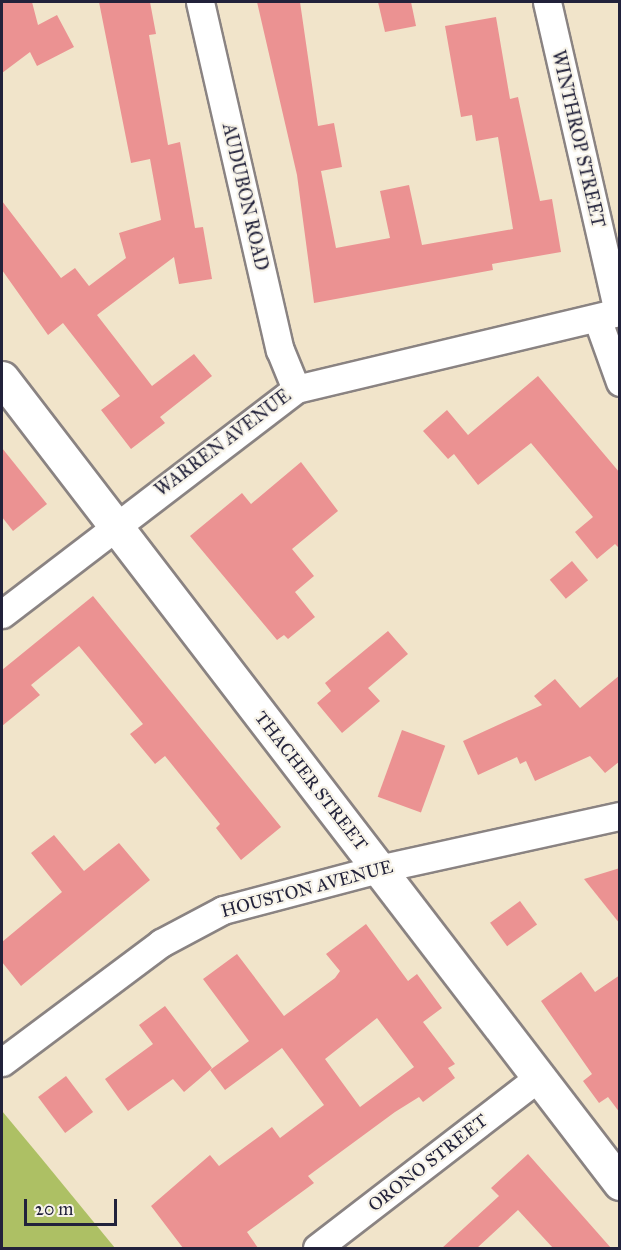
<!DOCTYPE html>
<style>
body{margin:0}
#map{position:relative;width:621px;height:1250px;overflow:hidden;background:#f1e4ca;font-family:"IM FELL Great Primer",serif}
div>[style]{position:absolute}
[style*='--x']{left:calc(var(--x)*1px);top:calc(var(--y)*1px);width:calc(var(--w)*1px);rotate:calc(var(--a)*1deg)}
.green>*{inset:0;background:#adc064}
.building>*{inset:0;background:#eb9292;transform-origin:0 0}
.roads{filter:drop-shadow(2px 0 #8a8382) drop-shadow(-2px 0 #8a8382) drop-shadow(0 2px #8a8382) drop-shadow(0 -2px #8a8382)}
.street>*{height:27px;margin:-13.5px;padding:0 13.5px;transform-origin:13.5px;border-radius:13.5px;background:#fff}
.secondary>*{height:33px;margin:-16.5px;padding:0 16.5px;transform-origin:16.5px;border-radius:16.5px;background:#fff}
span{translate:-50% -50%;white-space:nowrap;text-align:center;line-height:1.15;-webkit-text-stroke:4.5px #f7f3e8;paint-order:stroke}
.street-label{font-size:18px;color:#22223b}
.frame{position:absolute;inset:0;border:3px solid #22223b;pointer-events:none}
.scale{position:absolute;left:24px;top:1199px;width:93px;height:27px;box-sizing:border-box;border:3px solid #22223b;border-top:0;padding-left:8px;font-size:18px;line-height:21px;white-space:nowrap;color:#22223b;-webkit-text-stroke:4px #f7f3e8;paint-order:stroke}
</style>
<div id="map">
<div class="green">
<div style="clip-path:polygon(2px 1111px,42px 1159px,115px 1248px,2px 1248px)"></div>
</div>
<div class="building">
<div style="clip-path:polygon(2px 2px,32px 2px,38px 25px,57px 15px,74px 47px,37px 66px,30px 52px,2px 73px)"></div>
<div style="clip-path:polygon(99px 2px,150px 2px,156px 34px,149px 35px,168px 145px,180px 142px,195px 228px,203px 227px,212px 279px,179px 284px,174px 257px,97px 315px,152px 386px,194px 354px,212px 376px,160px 417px,165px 423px,131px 449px,101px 410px,120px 396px,63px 323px,48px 335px,2px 270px,2px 201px,61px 278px,75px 268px,89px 286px,126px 258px,119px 233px,161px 220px,150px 159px,131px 163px)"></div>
<div style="clip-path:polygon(257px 2px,300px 2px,318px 126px,334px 123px,342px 167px,321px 171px,336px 248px,390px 238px,380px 191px,409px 185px,422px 245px,513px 229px,498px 137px,476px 141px,472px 115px,461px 117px,445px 26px,496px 17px,510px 99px,518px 97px,540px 201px,552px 199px,561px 252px,492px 264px,493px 270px,314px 303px,297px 175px)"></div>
<div style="clip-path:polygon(378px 2px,411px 2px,416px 26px,385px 32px)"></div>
<div style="clip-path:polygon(538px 376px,620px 473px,620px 549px,615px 544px,597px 559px,575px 532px,593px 517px,531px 443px,478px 485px,454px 454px,448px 459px,423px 431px,447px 410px,468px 435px)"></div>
<div style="clip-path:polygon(2px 448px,47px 504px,13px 531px,2px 517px)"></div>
<div style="clip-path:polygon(301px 462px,338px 511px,292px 549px,314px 576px,295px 592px,315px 617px,288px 639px,284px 635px,277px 640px,190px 536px,242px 493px,251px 504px)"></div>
<div style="left:572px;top:561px;width:25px;height:29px;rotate:50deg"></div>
<div style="clip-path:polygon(93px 596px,281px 827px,241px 860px,216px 828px,220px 824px,165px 756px,155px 764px,130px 734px,143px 724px,79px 646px,31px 685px,40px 695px,2px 726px,2px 670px)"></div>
<div style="clip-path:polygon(388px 631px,408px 654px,368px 688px,380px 701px,342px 733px,317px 703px,331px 691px,325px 683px)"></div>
<div style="clip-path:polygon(620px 675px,620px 761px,605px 773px,590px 756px,535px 781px,526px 761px,520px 764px,517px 757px,478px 775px,463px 741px,542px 705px,534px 696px,555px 679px,580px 708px)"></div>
<div style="left:402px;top:730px;width:46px;height:71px;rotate:20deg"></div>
<div style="clip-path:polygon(54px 835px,84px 871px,119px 843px,150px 880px,21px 986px,2px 962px,2px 942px,62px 892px,31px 853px)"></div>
<div style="clip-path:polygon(620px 868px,620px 924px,584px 879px)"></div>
<div style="left:520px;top:901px;width:29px;height:37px;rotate:54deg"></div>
<div style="clip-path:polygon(evenodd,366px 924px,408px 981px,417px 974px,442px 1008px,423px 1022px,455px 1064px,448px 1068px,455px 1078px,423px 1102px,419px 1097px,395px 1112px,308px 1176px,314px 1183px,247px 1232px,258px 1248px,183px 1248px,151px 1206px,210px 1155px,219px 1166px,272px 1127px,280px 1138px,324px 1105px,282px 1048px,225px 1090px,210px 1070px,249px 1041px,203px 979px,237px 954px,284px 1016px,335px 978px,340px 971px,326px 954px,366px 924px,377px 1018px,414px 1067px,360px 1107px,325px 1059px,377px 1018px)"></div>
<div style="clip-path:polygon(581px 972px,595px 992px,620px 975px,620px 1113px,608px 1097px,599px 1103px,583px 1081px,592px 1074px,541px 1001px)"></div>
<div style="clip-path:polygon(165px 1006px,212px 1068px,184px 1092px,173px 1079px,128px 1111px,105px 1079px,153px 1044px,139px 1025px)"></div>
<div style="left:66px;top:1076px;width:45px;height:35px;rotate:53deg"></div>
<div style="clip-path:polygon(528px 1154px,611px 1248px,553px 1248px,518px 1210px,477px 1248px,442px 1248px,499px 1196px,491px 1188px)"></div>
</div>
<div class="roads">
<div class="street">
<div style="--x:200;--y:2;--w:357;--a:77.1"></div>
<div style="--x:280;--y:350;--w:42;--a:67.7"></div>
<div style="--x:547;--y:2;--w:318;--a:77.1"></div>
<div style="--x:597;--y:318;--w:68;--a:70.2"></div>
<div style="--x:2;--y:614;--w:370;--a:-37.4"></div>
<div style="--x:296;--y:389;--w:333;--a:-13.4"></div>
<div style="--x:2;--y:1062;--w:199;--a:-36.8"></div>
<div style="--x:161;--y:943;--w:70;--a:-28"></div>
<div style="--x:223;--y:910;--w:160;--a:-14.8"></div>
<div style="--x:378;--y:869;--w:248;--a:-12.4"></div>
<div style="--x:317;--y:1248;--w:279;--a:-37.6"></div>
</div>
<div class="secondary">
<div style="--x:2;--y:378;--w:1015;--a:52.49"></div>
</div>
</div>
<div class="street-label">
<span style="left:578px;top:139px;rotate:77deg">WINTHROP STREET</span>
<span style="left:245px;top:197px;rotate:77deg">AUDUBON ROAD</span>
<span style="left:223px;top:443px;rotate:-37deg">WARREN AVENUE</span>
<span style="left:311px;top:781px;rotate:52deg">THACHER STREET</span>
<span style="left:307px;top:889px;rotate:-15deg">HOUSTON AVENUE</span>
<span style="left:428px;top:1163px;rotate:-38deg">ORONO STREET</span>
</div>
<div class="frame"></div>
<div class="scale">20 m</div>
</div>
